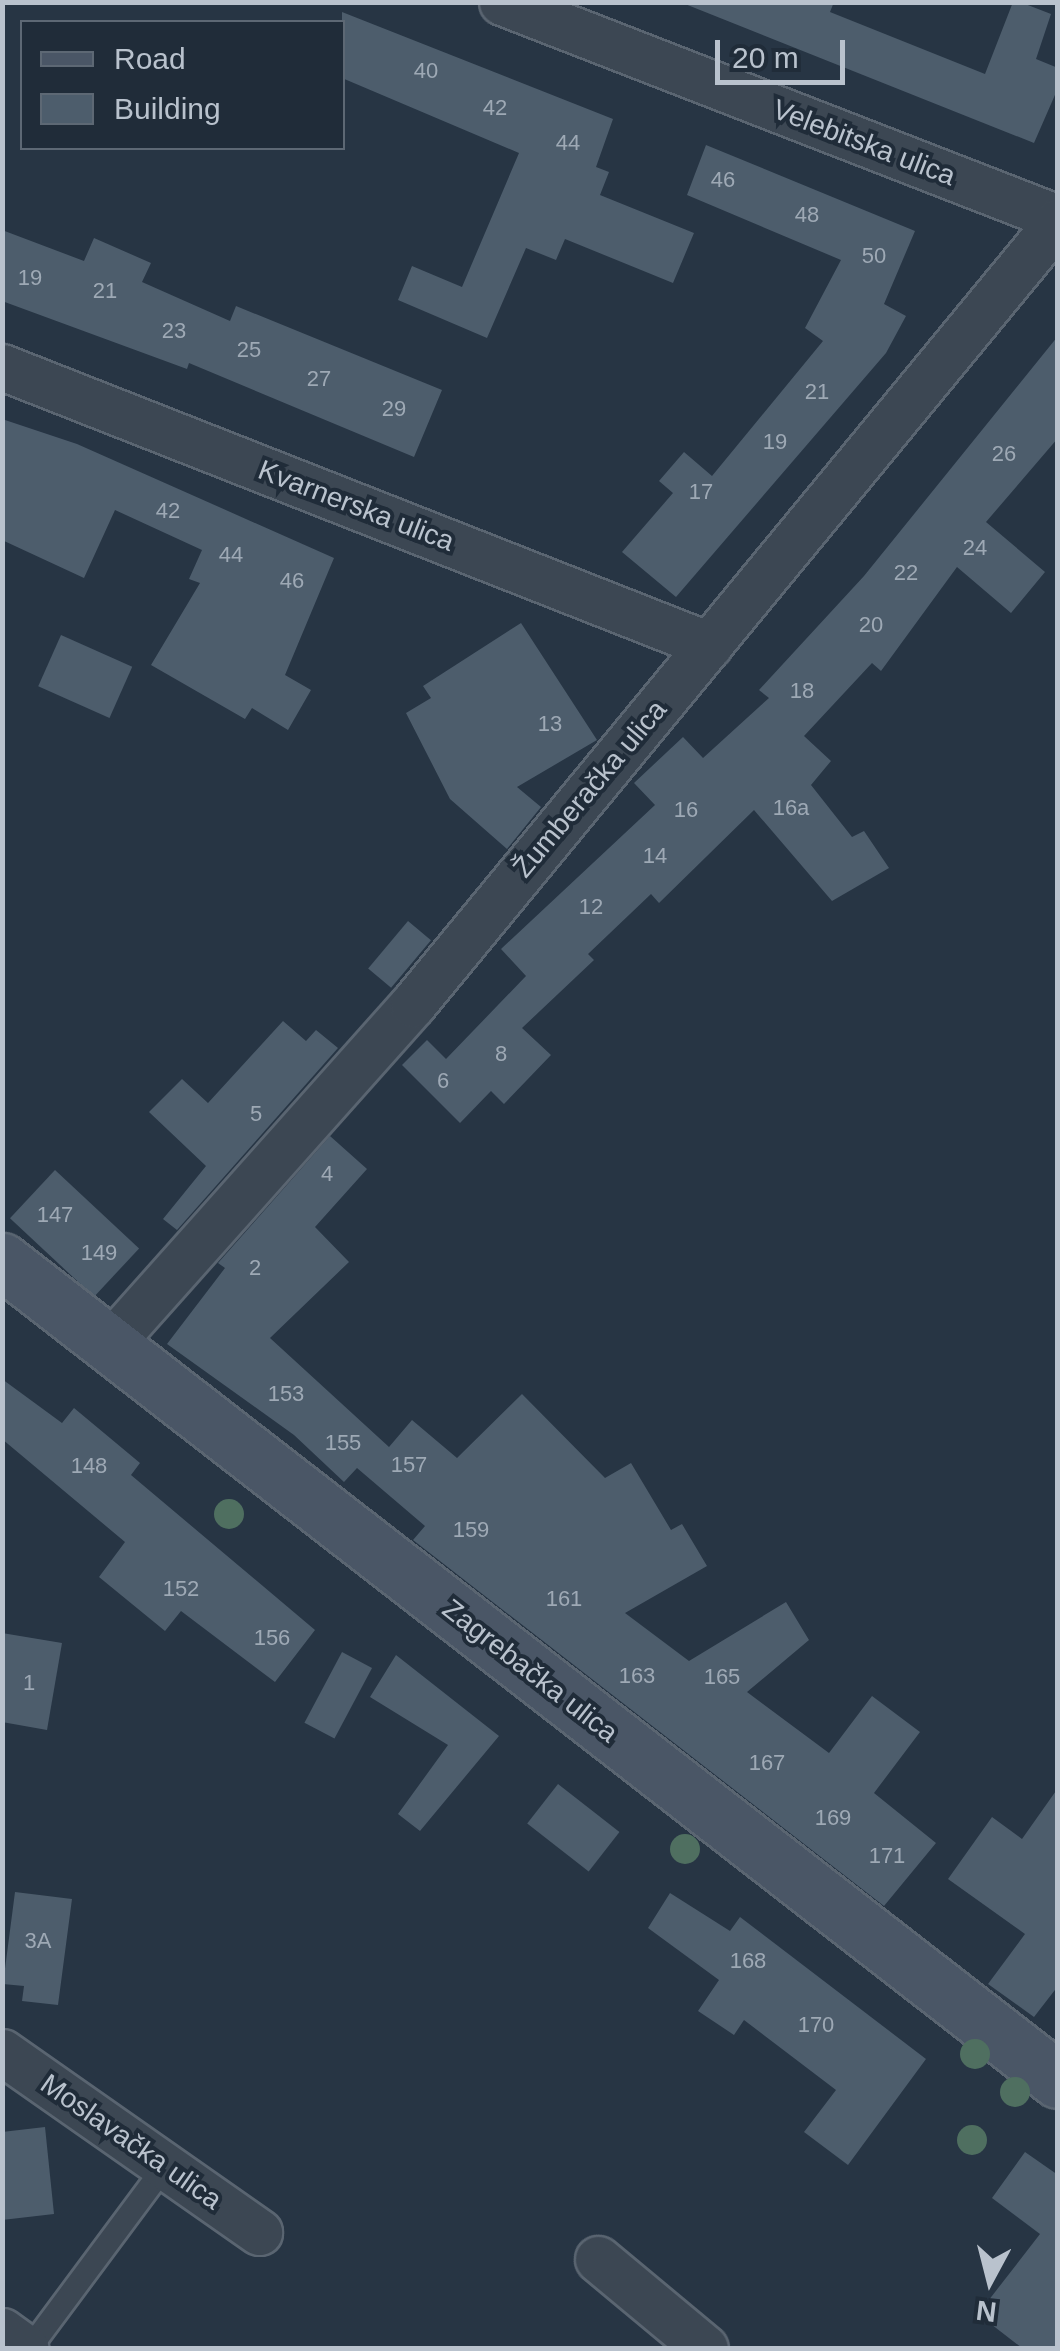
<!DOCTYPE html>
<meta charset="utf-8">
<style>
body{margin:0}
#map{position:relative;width:1060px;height:2351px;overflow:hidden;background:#273544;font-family:Arial,sans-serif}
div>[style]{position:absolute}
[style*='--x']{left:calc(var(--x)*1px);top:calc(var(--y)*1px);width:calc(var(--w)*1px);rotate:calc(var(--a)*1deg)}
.building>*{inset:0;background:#4d5d6c;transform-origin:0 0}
.roads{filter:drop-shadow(2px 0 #5a6571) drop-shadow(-2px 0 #5a6571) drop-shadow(0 2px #5a6571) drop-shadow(0 -2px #5a6571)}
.service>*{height:22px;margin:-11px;padding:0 11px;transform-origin:11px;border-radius:11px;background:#3c4753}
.minor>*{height:45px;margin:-22.5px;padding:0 22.5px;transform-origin:22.5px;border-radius:22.5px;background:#3c4753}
.secondary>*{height:55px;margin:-27.5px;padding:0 27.5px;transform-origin:27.5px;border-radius:27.5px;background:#4a5666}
.trees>*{width:30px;height:30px;margin:-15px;border-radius:50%;background:#4f6f60}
span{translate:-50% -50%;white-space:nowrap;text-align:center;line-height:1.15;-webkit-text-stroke:8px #202c39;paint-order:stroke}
.number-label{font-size:22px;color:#9ea9b5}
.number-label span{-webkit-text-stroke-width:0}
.street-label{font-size:28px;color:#b9c2cd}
.frame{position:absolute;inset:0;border:5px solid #b9c2cd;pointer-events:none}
.legend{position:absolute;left:20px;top:20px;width:325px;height:130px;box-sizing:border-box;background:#202c39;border:2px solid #5d6874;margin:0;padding:12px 18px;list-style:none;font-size:30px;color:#b9c2cd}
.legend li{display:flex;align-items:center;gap:20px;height:50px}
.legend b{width:50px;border:2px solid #5d6874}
.north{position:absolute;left:940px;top:2231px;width:100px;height:100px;-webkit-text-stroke:8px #202c39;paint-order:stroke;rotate:187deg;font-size:28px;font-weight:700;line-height:40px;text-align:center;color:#b9c2cd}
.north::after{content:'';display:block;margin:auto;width:35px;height:45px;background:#b9c2cd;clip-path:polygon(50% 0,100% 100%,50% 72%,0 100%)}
.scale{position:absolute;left:715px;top:40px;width:130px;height:45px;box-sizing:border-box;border:5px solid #b9c2cd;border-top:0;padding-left:12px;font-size:30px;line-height:35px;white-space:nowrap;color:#b9c2cd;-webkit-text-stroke:8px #202c39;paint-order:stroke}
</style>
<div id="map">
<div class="building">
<div style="clip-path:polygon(680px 2px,834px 2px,830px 12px,985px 74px,1013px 2px,1020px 2px,1051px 14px,1036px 59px,1058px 68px,1058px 88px,1034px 143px)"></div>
<div style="clip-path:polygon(342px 12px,613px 119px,596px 167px,609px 172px,600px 195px,694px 233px,673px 283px,565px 239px,556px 260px,526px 248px,487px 338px,398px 300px,412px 266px,462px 287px,519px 153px,342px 78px)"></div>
<div style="clip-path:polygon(706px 145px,915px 231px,884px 304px,906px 316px,886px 353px,676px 597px,622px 552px,673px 493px,659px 481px,684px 452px,712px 476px,823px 341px,805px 328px,841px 260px,687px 195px)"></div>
<div style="clip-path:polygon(2px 230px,84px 261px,94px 238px,151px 263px,142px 282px,230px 321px,236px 306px,442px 390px,414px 457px,189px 363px,187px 369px,2px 301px)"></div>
<div style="clip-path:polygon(1058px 336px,1058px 438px,986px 522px,1045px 572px,1011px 613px,957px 567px,881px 671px,872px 663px,804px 736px,831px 761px,811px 785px,852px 837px,864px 831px,889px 868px,832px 901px,754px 810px,659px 903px,651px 894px,588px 954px,594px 960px,522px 1028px,551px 1055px,504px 1104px,491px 1091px,460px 1123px,402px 1065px,427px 1040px,446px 1059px,526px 976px,501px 949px,655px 805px,634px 783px,683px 737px,703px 758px,769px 698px,759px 690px,864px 576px)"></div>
<div style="clip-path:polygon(2px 419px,77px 444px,334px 558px,285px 675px,311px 690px,288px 730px,252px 708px,245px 719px,151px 665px,200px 583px,189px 579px,202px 550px,115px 510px,84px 578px,2px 540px)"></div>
<div style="clip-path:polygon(521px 623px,597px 740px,517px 787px,541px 807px,507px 849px,450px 799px,406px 713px,431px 698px,423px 686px)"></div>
<div style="left:61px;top:635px;width:78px;height:56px;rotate:24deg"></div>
<div style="left:408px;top:921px;width:30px;height:62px;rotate:40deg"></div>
<div style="clip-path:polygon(283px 1021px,306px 1041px,316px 1030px,338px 1048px,177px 1230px,163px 1219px,206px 1166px,149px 1112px,182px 1079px,208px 1103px)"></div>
<div style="clip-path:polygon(330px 1136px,367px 1169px,315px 1227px,349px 1262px,270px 1338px,389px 1447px,412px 1420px,457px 1458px,522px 1394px,605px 1478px,631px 1463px,671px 1530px,682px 1524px,707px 1566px,625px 1613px,689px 1661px,786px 1602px,809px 1640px,747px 1692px,829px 1753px,872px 1696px,920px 1732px,874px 1793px,936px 1843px,884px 1906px,413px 1540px,425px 1526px,357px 1468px,344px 1482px,294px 1435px,167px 1344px,225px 1268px,218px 1263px)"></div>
<div style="left:55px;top:1170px;width:115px;height:66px;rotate:43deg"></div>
<div style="clip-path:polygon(2px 1379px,62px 1423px,74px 1408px,140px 1463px,131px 1475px,315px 1630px,275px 1682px,181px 1611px,165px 1631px,99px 1577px,125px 1542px,2px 1439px)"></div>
<div style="clip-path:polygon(2px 1633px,62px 1643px,47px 1730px,2px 1722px)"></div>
<div style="left:342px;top:1652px;width:34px;height:80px;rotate:28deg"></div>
<div style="clip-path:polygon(396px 1655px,499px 1736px,420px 1831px,398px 1814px,448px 1745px,370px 1697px)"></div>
<div style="left:558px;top:1784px;width:78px;height:50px;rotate:38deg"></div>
<div style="clip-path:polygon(1058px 1788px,1058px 1986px,1034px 2017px,988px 1984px,1025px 1934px,948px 1879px,992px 1817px,1022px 1839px)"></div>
<div style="clip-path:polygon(15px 1892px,72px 1899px,58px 2005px,22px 2001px,24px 1986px,3px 1984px)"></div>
<div style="clip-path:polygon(670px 1893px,730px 1931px,740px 1917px,926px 2059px,848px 2165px,804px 2132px,836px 2090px,744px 2020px,734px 2035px,698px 2011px,719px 1980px,648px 1928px)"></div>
<div style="clip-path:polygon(45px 2127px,54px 2214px,2px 2220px,2px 2132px)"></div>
<div style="clip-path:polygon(1025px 2152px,1058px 2175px,1058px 2348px,1022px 2348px,978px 2314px,1040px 2234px,992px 2198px)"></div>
</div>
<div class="roads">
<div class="service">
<div style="--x:30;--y:2348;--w:227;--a:-53.4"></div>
</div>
<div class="minor">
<div style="--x:502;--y:2;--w:596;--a:21.23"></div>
<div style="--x:2;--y:367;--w:760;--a:21.47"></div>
<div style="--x:110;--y:1344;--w:455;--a:-48.3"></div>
<div style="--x:413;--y:1004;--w:1014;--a:-50.52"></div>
<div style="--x:2;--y:2052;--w:314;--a:35"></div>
<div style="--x:598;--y:2259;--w:139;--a:39.8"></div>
<div style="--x:2;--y:2331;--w:29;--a:36"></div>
</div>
<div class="secondary">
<div style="--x:2;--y:1261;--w:1336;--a:37.8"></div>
</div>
</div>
<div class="trees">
<div style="left:229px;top:1514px"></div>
<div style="left:685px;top:1849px"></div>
<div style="left:975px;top:2054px"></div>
<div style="left:1015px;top:2092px"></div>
<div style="left:972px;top:2140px"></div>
</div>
<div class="number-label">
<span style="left:426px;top:71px">40</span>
<span style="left:495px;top:108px">42</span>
<span style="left:568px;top:143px">44</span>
<span style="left:723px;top:180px">46</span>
<span style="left:807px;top:215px">48</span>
<span style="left:874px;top:256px">50</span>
<span style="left:30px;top:278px">19</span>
<span style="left:105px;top:291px">21</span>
<span style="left:174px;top:331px">23</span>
<span style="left:249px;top:350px">25</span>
<span style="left:319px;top:379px">27</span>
<span style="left:817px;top:392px">21</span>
<span style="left:394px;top:409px">29</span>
<span style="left:775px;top:442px">19</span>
<span style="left:1004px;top:454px">26</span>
<span style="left:701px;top:492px">17</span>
<span style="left:168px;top:511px">42</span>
<span style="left:975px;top:548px">24</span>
<span style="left:231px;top:555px">44</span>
<span style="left:906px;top:573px">22</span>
<span style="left:292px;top:581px">46</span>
<span style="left:871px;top:625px">20</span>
<span style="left:802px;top:691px">18</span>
<span style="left:550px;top:724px">13</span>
<span style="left:791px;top:808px">16a</span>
<span style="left:686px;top:810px">16</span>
<span style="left:655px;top:856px">14</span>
<span style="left:591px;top:907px">12</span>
<span style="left:501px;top:1054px">8</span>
<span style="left:443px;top:1081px">6</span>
<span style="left:256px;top:1114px">5</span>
<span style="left:327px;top:1174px">4</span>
<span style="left:55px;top:1215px">147</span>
<span style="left:99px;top:1253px">149</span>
<span style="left:255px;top:1268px">2</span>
<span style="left:286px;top:1394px">153</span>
<span style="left:343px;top:1443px">155</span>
<span style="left:409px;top:1465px">157</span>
<span style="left:89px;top:1466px">148</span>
<span style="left:471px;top:1530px">159</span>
<span style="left:181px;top:1589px">152</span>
<span style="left:564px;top:1599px">161</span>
<span style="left:272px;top:1638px">156</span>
<span style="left:637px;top:1676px">163</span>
<span style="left:722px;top:1677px">165</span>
<span style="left:29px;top:1683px">1</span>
<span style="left:767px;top:1763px">167</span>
<span style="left:833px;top:1818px">169</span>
<span style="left:887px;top:1856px">171</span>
<span style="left:38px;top:1941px">3A</span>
<span style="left:748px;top:1961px">168</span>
<span style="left:816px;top:2025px">170</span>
</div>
<div class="street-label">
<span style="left:864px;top:143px;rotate:21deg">Velebitska ulica</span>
<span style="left:356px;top:506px;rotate:21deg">Kvarnerska ulica</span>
<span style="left:590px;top:789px;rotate:-50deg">Žumberačka ulica</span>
<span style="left:530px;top:1671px;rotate:38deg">Zagrebačka ulica</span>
<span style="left:131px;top:2142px;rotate:35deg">Moslavačka ulica</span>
</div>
<div class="frame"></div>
<ul class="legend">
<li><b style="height:12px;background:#4a5666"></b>Road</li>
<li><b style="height:28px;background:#4d5d6c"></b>Building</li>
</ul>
<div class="north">N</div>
<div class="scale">20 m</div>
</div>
